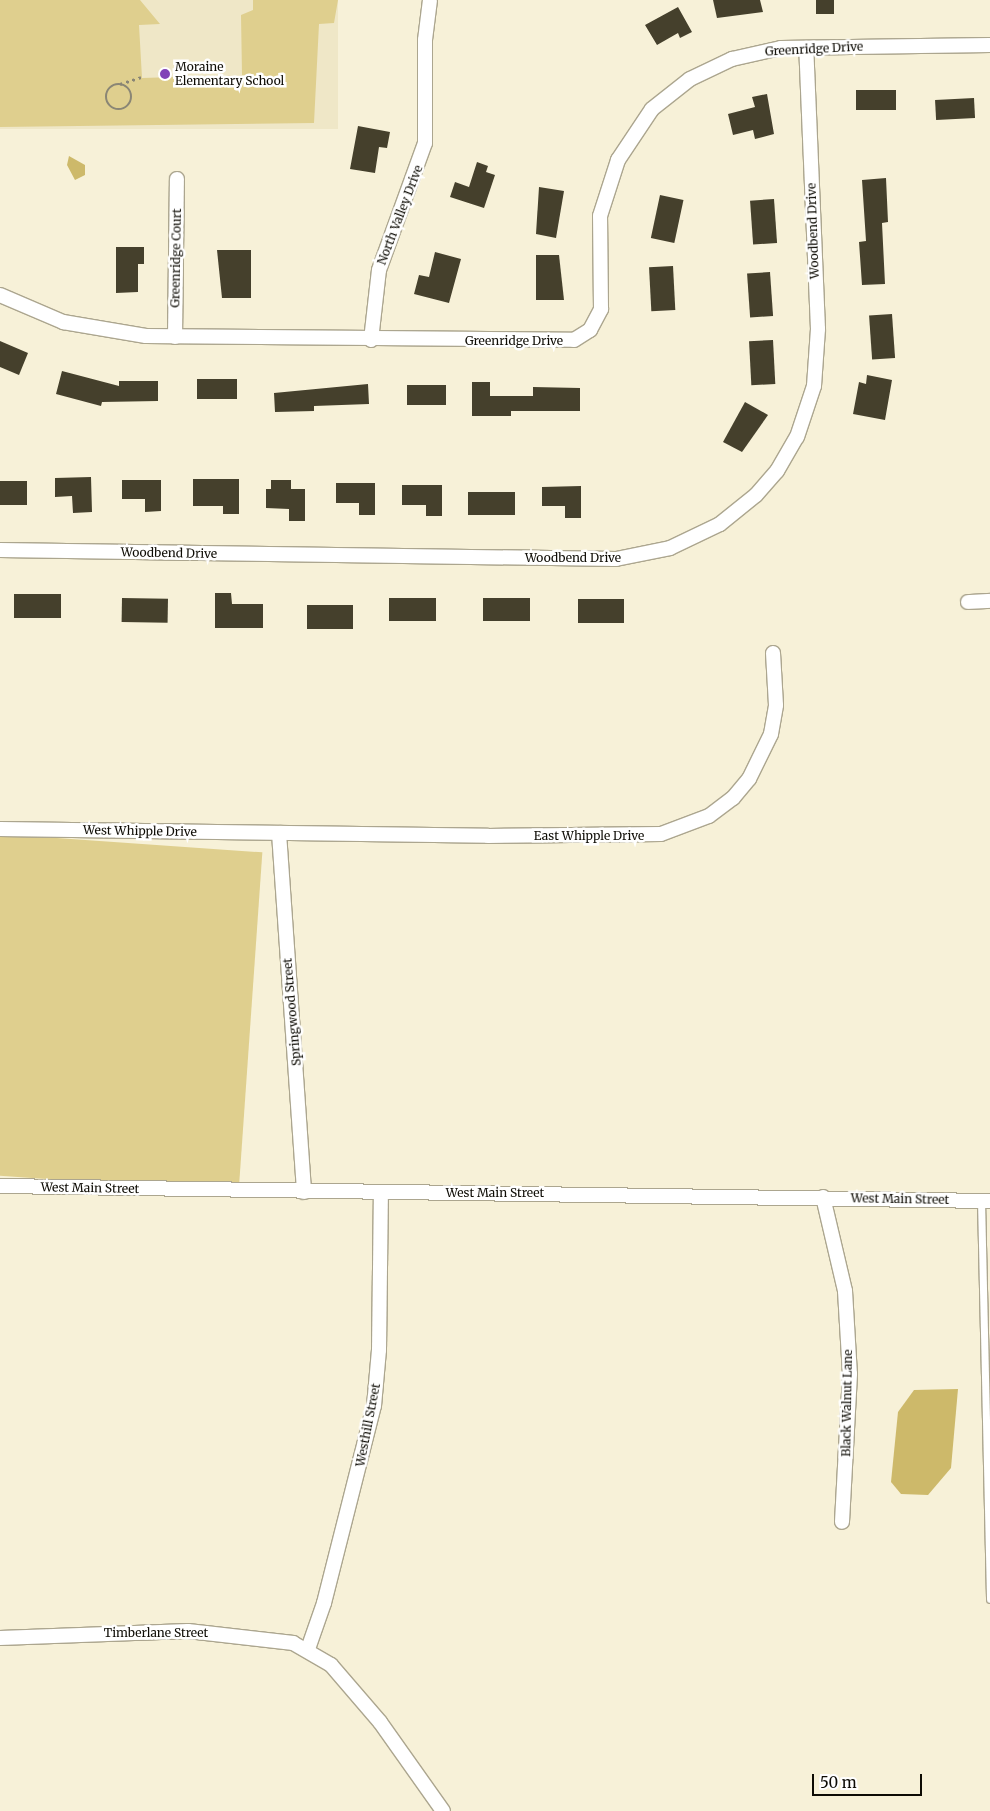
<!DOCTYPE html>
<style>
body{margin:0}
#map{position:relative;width:990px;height:1811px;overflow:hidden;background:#f7f1d8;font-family:Merriweather,serif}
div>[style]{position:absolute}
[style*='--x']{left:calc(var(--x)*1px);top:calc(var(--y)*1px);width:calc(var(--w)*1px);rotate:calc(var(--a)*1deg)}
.built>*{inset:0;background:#efe7c7;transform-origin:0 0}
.green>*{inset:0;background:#dfcf8e;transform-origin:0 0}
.water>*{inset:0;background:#cdb96a}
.building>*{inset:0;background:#45402c;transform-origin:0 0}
.path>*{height:2.5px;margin-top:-1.25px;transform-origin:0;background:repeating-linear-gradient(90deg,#8a8675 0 2.5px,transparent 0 6.5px)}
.path>.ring{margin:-1.25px;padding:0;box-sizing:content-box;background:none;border:2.5px solid #8a8675;border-radius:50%}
.roads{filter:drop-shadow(1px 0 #aca68f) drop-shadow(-1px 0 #aca68f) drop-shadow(0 1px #aca68f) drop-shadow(0 -1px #aca68f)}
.service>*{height:7px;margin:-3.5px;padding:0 3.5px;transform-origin:3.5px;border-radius:3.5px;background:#fff}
.minor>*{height:14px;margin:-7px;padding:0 7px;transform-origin:7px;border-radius:7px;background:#fff}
.dots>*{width:14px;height:14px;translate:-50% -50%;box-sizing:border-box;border:2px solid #fff;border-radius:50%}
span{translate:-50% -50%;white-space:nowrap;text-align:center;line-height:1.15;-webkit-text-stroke:5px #fff;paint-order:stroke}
.street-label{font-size:12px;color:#0d0b04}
.poi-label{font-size:12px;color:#0d0b04}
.left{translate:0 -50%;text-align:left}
.scale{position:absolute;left:812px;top:1774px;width:110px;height:22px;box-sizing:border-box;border:2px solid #0d0b04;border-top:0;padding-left:6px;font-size:15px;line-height:18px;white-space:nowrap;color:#0d0b04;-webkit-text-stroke:4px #fff;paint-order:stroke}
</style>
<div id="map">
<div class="built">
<div style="left:0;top:0;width:338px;height:129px"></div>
</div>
<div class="green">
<div style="clip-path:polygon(0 0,140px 0,160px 24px,139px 25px,142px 78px,242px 75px,241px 15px,253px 10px,253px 0,338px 0,334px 23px,319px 24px,314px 123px,0 127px)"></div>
<div style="left:0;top:834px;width:263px;height:341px;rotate:4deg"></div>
</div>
<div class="water">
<div style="clip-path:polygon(69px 156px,85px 165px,85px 175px,75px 180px,67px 165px)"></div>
<div style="clip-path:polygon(958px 1389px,951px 1468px,928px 1495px,901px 1494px,891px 1482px,898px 1412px,914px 1390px)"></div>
</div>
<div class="building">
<div style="clip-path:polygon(713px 0,760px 0,763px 12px,717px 18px)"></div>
<div style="left:816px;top:0;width:18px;height:14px"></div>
<div style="clip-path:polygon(678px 7px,692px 32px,680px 38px,678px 33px,657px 45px,645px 25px)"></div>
<div style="left:896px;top:90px;width:20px;height:40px;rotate:90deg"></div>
<div style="clip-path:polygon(767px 94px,774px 134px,755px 139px,753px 130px,733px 135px,728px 114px,755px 107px,752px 97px)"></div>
<div style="left:974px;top:98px;width:20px;height:39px;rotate:87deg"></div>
<div style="clip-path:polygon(358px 126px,390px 132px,387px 148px,379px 147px,375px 173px,350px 169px)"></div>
<div style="clip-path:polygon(477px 162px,488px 166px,486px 172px,495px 175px,484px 208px,450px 197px,455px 182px,469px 187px)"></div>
<div style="clip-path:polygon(886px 178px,888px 222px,882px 223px,885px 284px,862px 285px,859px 242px,866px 241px,862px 180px)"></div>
<div style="clip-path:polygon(539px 187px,564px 191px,556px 238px,536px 234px)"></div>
<div style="left:660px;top:195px;width:24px;height:44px;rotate:12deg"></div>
<div style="left:774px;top:199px;width:44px;height:24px;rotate:86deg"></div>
<div style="clip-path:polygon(116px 247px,144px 247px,144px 264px,138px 264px,138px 292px,116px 293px)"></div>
<div style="clip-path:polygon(217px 250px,251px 250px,251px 298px,222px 298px)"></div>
<div style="clip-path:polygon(435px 252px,461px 259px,449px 303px,414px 294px,419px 275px,429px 277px)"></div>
<div style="clip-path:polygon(536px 255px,559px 255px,564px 300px,536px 300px)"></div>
<div style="left:673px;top:266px;width:44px;height:24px;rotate:87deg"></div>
<div style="left:770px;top:272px;width:44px;height:23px;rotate:86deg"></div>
<div style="left:892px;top:314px;width:44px;height:23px;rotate:86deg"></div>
<div style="left:773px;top:340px;width:44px;height:24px;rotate:87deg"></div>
<div style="clip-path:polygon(0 341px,28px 353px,19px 375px,0 367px)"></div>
<div style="clip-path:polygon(62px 371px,119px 386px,119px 381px,158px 381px,158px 401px,102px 402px,101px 406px,56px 394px)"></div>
<div style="clip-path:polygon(867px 375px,892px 380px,885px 420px,853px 414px,859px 382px,866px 384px)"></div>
<div style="left:197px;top:379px;width:40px;height:20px"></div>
<div style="clip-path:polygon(472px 382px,490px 382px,490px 396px,533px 396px,533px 387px,580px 388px,580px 411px,511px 411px,511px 416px,472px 416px)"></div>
<div style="clip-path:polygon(368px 384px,369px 404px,314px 406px,314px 411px,275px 412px,274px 393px)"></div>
<div style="left:407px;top:385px;width:39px;height:20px"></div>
<div style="clip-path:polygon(745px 402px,768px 415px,742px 452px,723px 442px)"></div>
<div style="clip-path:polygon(91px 477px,92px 512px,73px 513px,72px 496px,55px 497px,55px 478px)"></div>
<div style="clip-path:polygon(193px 479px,239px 479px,239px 514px,223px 514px,223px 506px,193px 506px)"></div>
<div style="clip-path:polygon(122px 480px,161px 480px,161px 511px,145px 512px,145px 499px,122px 499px)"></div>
<div style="clip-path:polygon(271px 480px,291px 480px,291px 489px,305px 489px,305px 521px,289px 521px,289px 509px,266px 508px,266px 489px,271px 489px)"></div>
<div style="left:0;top:481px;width:27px;height:24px"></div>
<div style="clip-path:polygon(336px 483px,375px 483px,375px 515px,359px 515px,359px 503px,336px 503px)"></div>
<div style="clip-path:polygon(402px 485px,442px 485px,442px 516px,426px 516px,426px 505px,402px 505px)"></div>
<div style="clip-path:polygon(581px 486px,581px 518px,565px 518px,565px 506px,542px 506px,542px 487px)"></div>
<div style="left:468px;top:492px;width:47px;height:23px"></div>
<div style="clip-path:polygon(215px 593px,231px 593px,232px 604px,263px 604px,263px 628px,215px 628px)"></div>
<div style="left:14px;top:594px;width:47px;height:24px"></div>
<div style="left:122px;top:598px;width:46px;height:24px;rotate:1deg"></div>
<div style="left:389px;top:598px;width:47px;height:23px"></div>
<div style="left:483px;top:598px;width:47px;height:23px"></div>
<div style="left:578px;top:599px;width:46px;height:24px"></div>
<div style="left:307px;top:605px;width:46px;height:24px"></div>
</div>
<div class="path">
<div style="--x:120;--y:84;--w:22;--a:-18"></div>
<div class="ring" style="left:106px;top:84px;width:23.5px;height:23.5px"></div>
</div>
<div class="roads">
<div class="service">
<div style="--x:981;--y:1200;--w:399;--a:88.7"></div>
</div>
<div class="minor">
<div style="--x:0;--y:295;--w:69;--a:23.2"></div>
<div style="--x:63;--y:322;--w:84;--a:9.6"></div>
<div style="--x:146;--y:336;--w:428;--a:0.5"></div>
<div style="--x:574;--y:340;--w:19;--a:-32"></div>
<div style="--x:590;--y:330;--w:24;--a:-62"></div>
<div style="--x:601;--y:309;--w:93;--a:-90.6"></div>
<div style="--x:600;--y:216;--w:59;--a:-72.2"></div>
<div style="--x:618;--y:160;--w:61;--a:-56.3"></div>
<div style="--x:652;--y:109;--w:48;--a:-38.3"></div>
<div style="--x:690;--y:79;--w:47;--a:-25.5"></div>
<div style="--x:732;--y:59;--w:50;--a:-12.7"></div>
<div style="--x:781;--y:48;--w:209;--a:-0.8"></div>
<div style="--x:175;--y:337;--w:158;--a:-89.3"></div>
<div style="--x:371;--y:340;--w:70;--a:-83.5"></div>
<div style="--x:379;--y:270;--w:135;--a:-70.1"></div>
<div style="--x:425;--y:143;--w:103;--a:-90"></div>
<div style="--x:425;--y:40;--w:40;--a:-82.9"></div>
<div style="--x:0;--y:550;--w:616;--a:0.84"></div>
<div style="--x:616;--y:559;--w:55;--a:-11.5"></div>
<div style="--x:670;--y:548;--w:55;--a:-25.6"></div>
<div style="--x:720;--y:524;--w:46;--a:-38.9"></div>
<div style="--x:756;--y:495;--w:32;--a:-49"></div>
<div style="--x:777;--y:471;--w:39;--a:-60"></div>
<div style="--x:797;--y:437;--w:54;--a:-71.6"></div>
<div style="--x:814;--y:386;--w:57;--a:-86"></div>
<div style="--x:818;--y:329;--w:281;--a:-92.4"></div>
<div style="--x:968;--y:602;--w:22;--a:-3"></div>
<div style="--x:0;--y:829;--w:488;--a:0.8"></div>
<div style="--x:488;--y:836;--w:173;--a:-0.7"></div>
<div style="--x:661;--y:834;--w:51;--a:-20.6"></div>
<div style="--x:709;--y:816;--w:30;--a:-37"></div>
<div style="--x:733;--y:798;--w:25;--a:-50"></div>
<div style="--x:749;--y:779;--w:50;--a:-63.9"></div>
<div style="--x:771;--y:734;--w:29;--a:-80"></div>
<div style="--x:776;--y:705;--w:52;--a:-93.3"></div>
<div style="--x:279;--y:833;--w:360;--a:86"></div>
<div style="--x:0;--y:1186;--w:990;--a:0.87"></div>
<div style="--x:823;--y:1197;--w:97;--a:76.8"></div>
<div style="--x:845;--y:1291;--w:83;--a:86.6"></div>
<div style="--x:850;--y:1374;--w:148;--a:93.1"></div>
<div style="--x:0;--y:1638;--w:188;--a:-2.1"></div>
<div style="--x:188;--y:1631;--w:106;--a:6.5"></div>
<div style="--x:293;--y:1643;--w:44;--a:30.1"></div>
<div style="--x:331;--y:1665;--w:75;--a:49.3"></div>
<div style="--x:380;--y:1722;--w:109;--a:54.7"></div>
<div style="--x:308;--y:1649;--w:49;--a:-70.8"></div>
<div style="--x:324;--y:1603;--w:203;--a:-75.8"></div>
<div style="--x:374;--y:1406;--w:56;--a:-84.9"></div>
<div style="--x:379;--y:1350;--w:157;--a:-89.3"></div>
</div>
</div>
<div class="dots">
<div style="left:165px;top:74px;background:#8142b7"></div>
</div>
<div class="street-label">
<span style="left:814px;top:49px;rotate:-3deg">Greenridge Drive</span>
<span style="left:400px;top:215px;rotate:-69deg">North Valley Drive</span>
<span style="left:813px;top:231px;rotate:-92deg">Woodbend Drive</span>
<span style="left:176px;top:258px;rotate:-89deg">Greenridge Court</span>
<span style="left:514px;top:341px">Greenridge Drive</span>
<span style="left:169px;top:553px;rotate:1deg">Woodbend Drive</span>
<span style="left:573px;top:558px">Woodbend Drive</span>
<span style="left:140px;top:831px;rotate:1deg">West Whipple Drive</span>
<span style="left:589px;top:836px">East Whipple Drive</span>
<span style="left:292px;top:1012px;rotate:-95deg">Springwood Street</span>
<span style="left:90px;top:1188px;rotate:1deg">West Main Street</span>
<span style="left:495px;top:1193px">West Main Street</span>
<span style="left:900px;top:1199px;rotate:1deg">West Main Street</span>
<span style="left:847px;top:1403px;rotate:-89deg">Black Walnut Lane</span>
<span style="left:368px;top:1425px;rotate:-79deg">Westhill Street</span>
<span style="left:156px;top:1633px">Timberlane Street</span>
</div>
<div class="poi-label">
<span class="left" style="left:175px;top:74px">Moraine<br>Elementary School</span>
</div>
<div class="scale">50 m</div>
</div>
